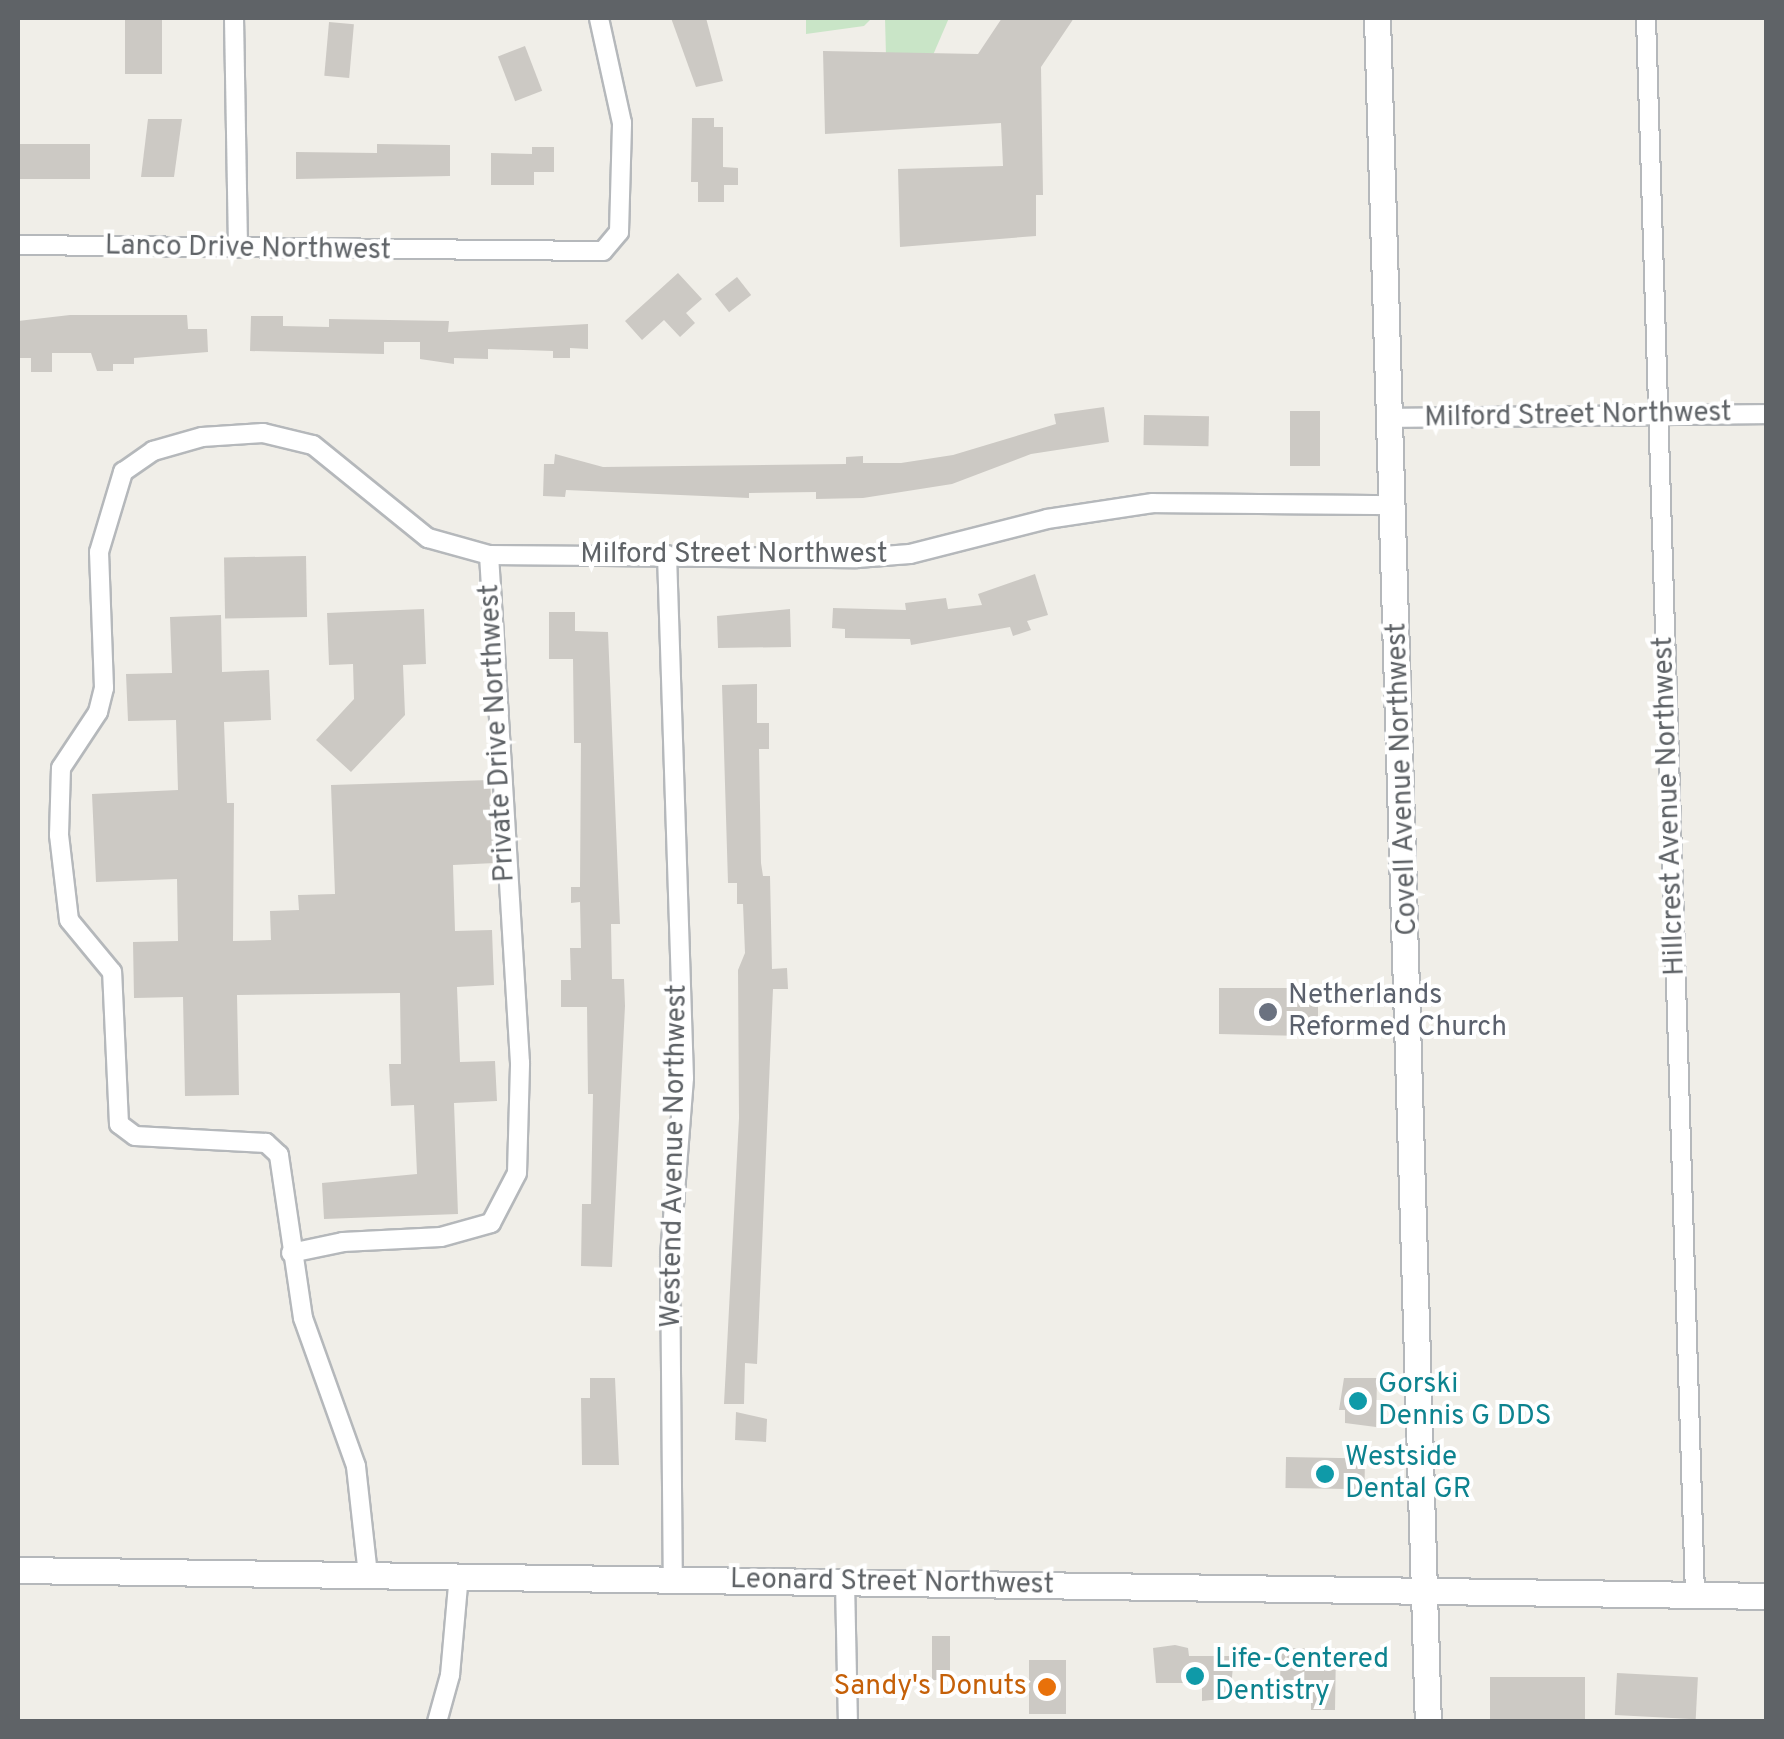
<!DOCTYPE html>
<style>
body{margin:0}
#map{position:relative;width:1784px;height:1739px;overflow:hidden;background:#f0eee8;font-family:Overpass,sans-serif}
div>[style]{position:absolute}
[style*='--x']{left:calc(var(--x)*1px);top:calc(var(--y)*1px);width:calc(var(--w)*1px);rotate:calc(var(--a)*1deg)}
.green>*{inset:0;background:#c9e5c7}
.building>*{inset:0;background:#ccc9c4;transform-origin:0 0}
.roads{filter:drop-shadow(2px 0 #b5b8bb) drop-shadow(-2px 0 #b5b8bb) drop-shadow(0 2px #b5b8bb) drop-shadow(0 -2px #b5b8bb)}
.street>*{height:18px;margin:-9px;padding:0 9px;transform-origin:9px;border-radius:9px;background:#fff}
.secondary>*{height:25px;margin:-12.5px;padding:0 12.5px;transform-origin:12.5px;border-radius:12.5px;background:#fff}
.dots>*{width:28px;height:28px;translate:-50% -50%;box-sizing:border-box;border:5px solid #fff;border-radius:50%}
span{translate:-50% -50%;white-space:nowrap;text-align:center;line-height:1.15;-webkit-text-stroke:8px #fff;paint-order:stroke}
.street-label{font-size:28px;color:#5f6367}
.worship-label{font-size:28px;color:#5b616d}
.left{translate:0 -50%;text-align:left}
.culture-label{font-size:28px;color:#0d838f}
.food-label{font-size:28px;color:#c56008}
.right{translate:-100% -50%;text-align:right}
.frame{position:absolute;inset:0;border:20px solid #5f6367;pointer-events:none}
</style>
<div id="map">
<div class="green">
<div style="clip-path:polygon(806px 18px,872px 18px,864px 26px,806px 34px)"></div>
<div style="clip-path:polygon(885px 18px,949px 18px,933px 55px,886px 56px)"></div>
</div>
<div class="building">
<div style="left:125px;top:18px;width:37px;height:56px"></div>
<div style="clip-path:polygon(671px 18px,706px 18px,723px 81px,696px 87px)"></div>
<div style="clip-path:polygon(1002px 18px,1074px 18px,1041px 67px,1043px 195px,1036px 195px,1036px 236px,900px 247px,898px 169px,1003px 166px,1001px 123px,825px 134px,823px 51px,978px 54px)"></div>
<div style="left:329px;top:22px;width:25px;height:54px;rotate:5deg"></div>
<div style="left:525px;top:46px;width:48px;height:29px;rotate:69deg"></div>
<div style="clip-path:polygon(692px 118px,714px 118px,714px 127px,723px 127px,723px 167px,738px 168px,738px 185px,724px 185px,724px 202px,698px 202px,698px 182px,691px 182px)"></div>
<div style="clip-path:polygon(148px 119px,182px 119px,174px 177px,141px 177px)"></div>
<div style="left:18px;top:144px;width:72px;height:35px"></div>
<div style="clip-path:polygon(377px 144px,450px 145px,450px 176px,296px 179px,296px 152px,377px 153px)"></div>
<div style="clip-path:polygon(532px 147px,554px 147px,554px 172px,534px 172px,534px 185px,491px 185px,491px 153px,532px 154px)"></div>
<div style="clip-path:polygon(678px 273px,702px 299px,686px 313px,695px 323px,680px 337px,664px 320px,642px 340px,625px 321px)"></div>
<div style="left:737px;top:277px;width:23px;height:28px;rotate:52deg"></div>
<div style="clip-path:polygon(70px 315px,187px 315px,188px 329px,207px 329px,208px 352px,134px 358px,134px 364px,113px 364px,113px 371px,97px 371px,91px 353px,52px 353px,52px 372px,31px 372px,31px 358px,18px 358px,18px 321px)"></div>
<div style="clip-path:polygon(251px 316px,283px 316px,283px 326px,329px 327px,329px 319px,449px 321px,448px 332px,588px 324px,588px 349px,570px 348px,570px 358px,553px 358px,553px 351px,488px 349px,488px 359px,454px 358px,454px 364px,420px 359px,420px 342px,384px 342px,384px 354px,250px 351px)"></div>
<div style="clip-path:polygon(1104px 407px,1109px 442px,1031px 454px,952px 484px,863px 498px,816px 499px,816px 492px,749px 493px,749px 498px,566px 490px,565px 497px,543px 496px,544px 464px,554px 464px,555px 454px,603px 467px,846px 464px,846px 457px,863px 456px,863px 463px,901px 463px,953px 455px,1056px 424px,1054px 414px)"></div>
<div style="left:1290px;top:411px;width:30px;height:55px"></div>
<div style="left:1144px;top:415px;width:65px;height:30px;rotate:1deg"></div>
<div style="left:306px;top:556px;width:61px;height:82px;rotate:89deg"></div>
<div style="clip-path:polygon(1035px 574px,1048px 615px,1027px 621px,1031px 630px,1013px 636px,1010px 627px,911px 645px,910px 639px,845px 638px,845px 629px,832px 628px,833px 608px,906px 610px,905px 603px,946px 598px,948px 609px,982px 605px,978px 594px)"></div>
<div style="clip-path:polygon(424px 609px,426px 664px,403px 665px,405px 715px,351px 772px,316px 740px,354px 699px,353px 664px,329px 665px,327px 613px)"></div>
<div style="clip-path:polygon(790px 609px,791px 647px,718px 648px,717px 616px)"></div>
<div style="clip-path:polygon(549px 612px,575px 612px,575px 631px,608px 632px,620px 924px,611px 924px,612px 979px,624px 979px,625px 1006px,612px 1267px,581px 1266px,582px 1204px,591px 1204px,593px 1094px,588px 1094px,587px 1007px,561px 1007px,561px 980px,571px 980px,570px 948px,581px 948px,580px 902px,571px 903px,571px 887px,580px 887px,581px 743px,574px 743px,573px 659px,549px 659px)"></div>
<div style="clip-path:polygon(221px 615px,222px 672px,269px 670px,271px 720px,224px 722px,227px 803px,234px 803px,233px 941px,271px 940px,270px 911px,299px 910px,298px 895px,335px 894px,331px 785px,490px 780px,495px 863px,453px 865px,455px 931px,492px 930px,494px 985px,457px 987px,460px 1062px,495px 1061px,497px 1101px,454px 1103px,458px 1214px,324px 1219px,322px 1183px,417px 1174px,414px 1105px,391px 1106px,389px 1064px,401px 1064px,400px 993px,237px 995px,239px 1095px,185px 1096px,183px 997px,134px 998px,133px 942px,178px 941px,177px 879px,96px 882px,92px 794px,178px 790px,176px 720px,128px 721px,126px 674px,172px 673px,170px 617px)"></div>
<div style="clip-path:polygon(757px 684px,757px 723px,769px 723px,769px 749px,759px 749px,761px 863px,763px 876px,770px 876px,772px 969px,787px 968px,788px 989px,773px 989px,757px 1364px,745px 1363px,744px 1404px,724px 1404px,739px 1118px,738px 970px,745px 953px,743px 904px,737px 904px,737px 883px,728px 883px,722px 685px)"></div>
<div style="clip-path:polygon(1219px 988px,1309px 988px,1309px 997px,1318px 997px,1318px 1028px,1307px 1027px,1307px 1036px,1219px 1034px)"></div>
<div style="clip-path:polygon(590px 1378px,615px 1378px,619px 1465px,582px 1465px,581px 1398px,590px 1398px)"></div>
<div style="clip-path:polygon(1344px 1378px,1377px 1378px,1376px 1427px,1345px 1423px,1345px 1410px,1339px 1410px)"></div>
<div style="clip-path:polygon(736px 1412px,767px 1419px,766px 1442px,735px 1440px)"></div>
<div style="left:1286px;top:1457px;width:79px;height:31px;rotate:1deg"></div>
<div style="left:950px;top:1636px;width:44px;height:18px;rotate:90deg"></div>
<div style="clip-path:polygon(1175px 1645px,1188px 1648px,1189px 1656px,1234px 1656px,1230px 1698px,1202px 1701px,1202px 1683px,1156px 1683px,1153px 1648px)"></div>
<div style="clip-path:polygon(1281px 1648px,1336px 1649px,1335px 1710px,1311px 1710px,1311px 1682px,1280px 1682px)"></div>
<div style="left:1029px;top:1660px;width:37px;height:54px"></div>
<div style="left:1617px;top:1673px;width:81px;height:42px;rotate:3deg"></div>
<div style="left:1490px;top:1677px;width:95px;height:45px"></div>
</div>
<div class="roads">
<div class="street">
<div style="--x:234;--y:18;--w:230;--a:89"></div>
<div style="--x:1646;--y:18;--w:1578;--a:88.22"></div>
<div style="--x:18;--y:245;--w:585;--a:0.59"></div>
<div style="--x:603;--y:251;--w:25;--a:-50"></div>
<div style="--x:619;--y:232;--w:109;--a:-88.4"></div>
<div style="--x:622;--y:123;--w:107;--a:-102.4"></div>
<div style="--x:1389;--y:418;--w:377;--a:-0.6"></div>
<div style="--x:667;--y:555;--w:523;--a:88.14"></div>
<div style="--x:684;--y:1078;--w:180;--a:94.5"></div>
<div style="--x:670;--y:1257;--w:321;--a:89.5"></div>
<div style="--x:291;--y:1253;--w:53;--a:-11.9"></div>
<div style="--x:343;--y:1242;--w:98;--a:-2.9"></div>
<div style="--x:441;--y:1237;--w:52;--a:-15.6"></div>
<div style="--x:491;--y:1223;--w:56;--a:-62.5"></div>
<div style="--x:517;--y:1173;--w:110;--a:-88.4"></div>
<div style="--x:520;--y:1063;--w:509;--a:-93.49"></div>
<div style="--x:368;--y:1575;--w:110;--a:-96.3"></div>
<div style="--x:356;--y:1466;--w:157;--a:-109.7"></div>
<div style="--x:303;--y:1318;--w:165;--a:-98.4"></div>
<div style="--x:279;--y:1155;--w:18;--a:-137"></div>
<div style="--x:266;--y:1143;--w:131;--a:-176.9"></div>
<div style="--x:135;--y:1136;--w:20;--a:-143"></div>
<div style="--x:119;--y:1124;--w:152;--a:-92.6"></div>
<div style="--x:112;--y:972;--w:67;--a:-129.6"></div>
<div style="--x:69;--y:920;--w:86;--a:-96.7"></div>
<div style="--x:59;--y:835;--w:67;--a:-88.3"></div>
<div style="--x:61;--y:768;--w:67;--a:-56.5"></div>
<div style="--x:98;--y:712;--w:25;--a:-76"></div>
<div style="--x:104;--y:688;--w:136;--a:-92.1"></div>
<div style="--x:99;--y:552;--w:84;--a:-73.3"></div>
<div style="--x:123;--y:472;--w:37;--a:-35"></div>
<div style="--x:153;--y:451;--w:51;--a:-15.9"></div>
<div style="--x:202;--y:437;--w:61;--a:-3.8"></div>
<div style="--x:263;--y:433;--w:51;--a:13.5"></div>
<div style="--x:313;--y:445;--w:148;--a:39"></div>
<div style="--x:428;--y:538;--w:63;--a:15.6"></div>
<div style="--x:489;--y:555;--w:368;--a:0.5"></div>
<div style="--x:857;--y:558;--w:53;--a:-4.3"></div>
<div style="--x:910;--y:554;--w:141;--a:-14.3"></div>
<div style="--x:1047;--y:519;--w:107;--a:-8.6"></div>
<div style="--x:1153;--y:503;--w:240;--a:0.5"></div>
<div style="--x:845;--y:1582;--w:140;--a:88.8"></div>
<div style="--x:437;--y:1722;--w:49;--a:-74.5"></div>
<div style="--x:450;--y:1675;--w:100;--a:-84.9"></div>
</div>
<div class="secondary">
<div style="--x:1377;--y:18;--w:1705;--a:88.29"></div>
<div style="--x:18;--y:1570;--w:1748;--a:0.85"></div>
</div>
</div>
<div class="dots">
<div style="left:1268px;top:1012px;background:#6b7280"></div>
<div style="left:1358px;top:1401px;background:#0f9aa8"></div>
<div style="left:1325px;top:1474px;background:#0f9aa8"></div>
<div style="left:1195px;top:1676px;background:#0f9aa8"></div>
<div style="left:1047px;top:1687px;background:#e8710a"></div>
</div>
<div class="street-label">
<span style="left:248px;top:249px;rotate:1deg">Lanco Drive Northwest</span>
<span style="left:1578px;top:416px;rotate:-1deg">Milford Street Northwest</span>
<span style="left:734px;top:555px">Milford Street Northwest</span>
<span style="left:498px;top:733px;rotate:-93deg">Private Drive Northwest</span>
<span style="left:1403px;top:779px;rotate:-92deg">Covell Avenue Northwest</span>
<span style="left:1670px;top:806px;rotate:-92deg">Hillcrest Avenue Northwest</span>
<span style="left:675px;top:1156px;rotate:-89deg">Westend Avenue Northwest</span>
<span style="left:892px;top:1583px;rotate:1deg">Leonard Street Northwest</span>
</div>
<div class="worship-label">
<span class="left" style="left:1288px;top:1012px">Netherlands<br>Reformed Church</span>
</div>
<div class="culture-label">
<span class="left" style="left:1378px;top:1401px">Gorski<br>Dennis G DDS</span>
<span class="left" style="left:1345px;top:1474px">Westside<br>Dental GR</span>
<span class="left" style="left:1215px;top:1676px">Life-Centered<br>Dentistry</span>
</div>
<div class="food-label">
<span class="right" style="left:1027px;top:1687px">Sandy's Donuts</span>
</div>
<div class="frame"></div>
</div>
